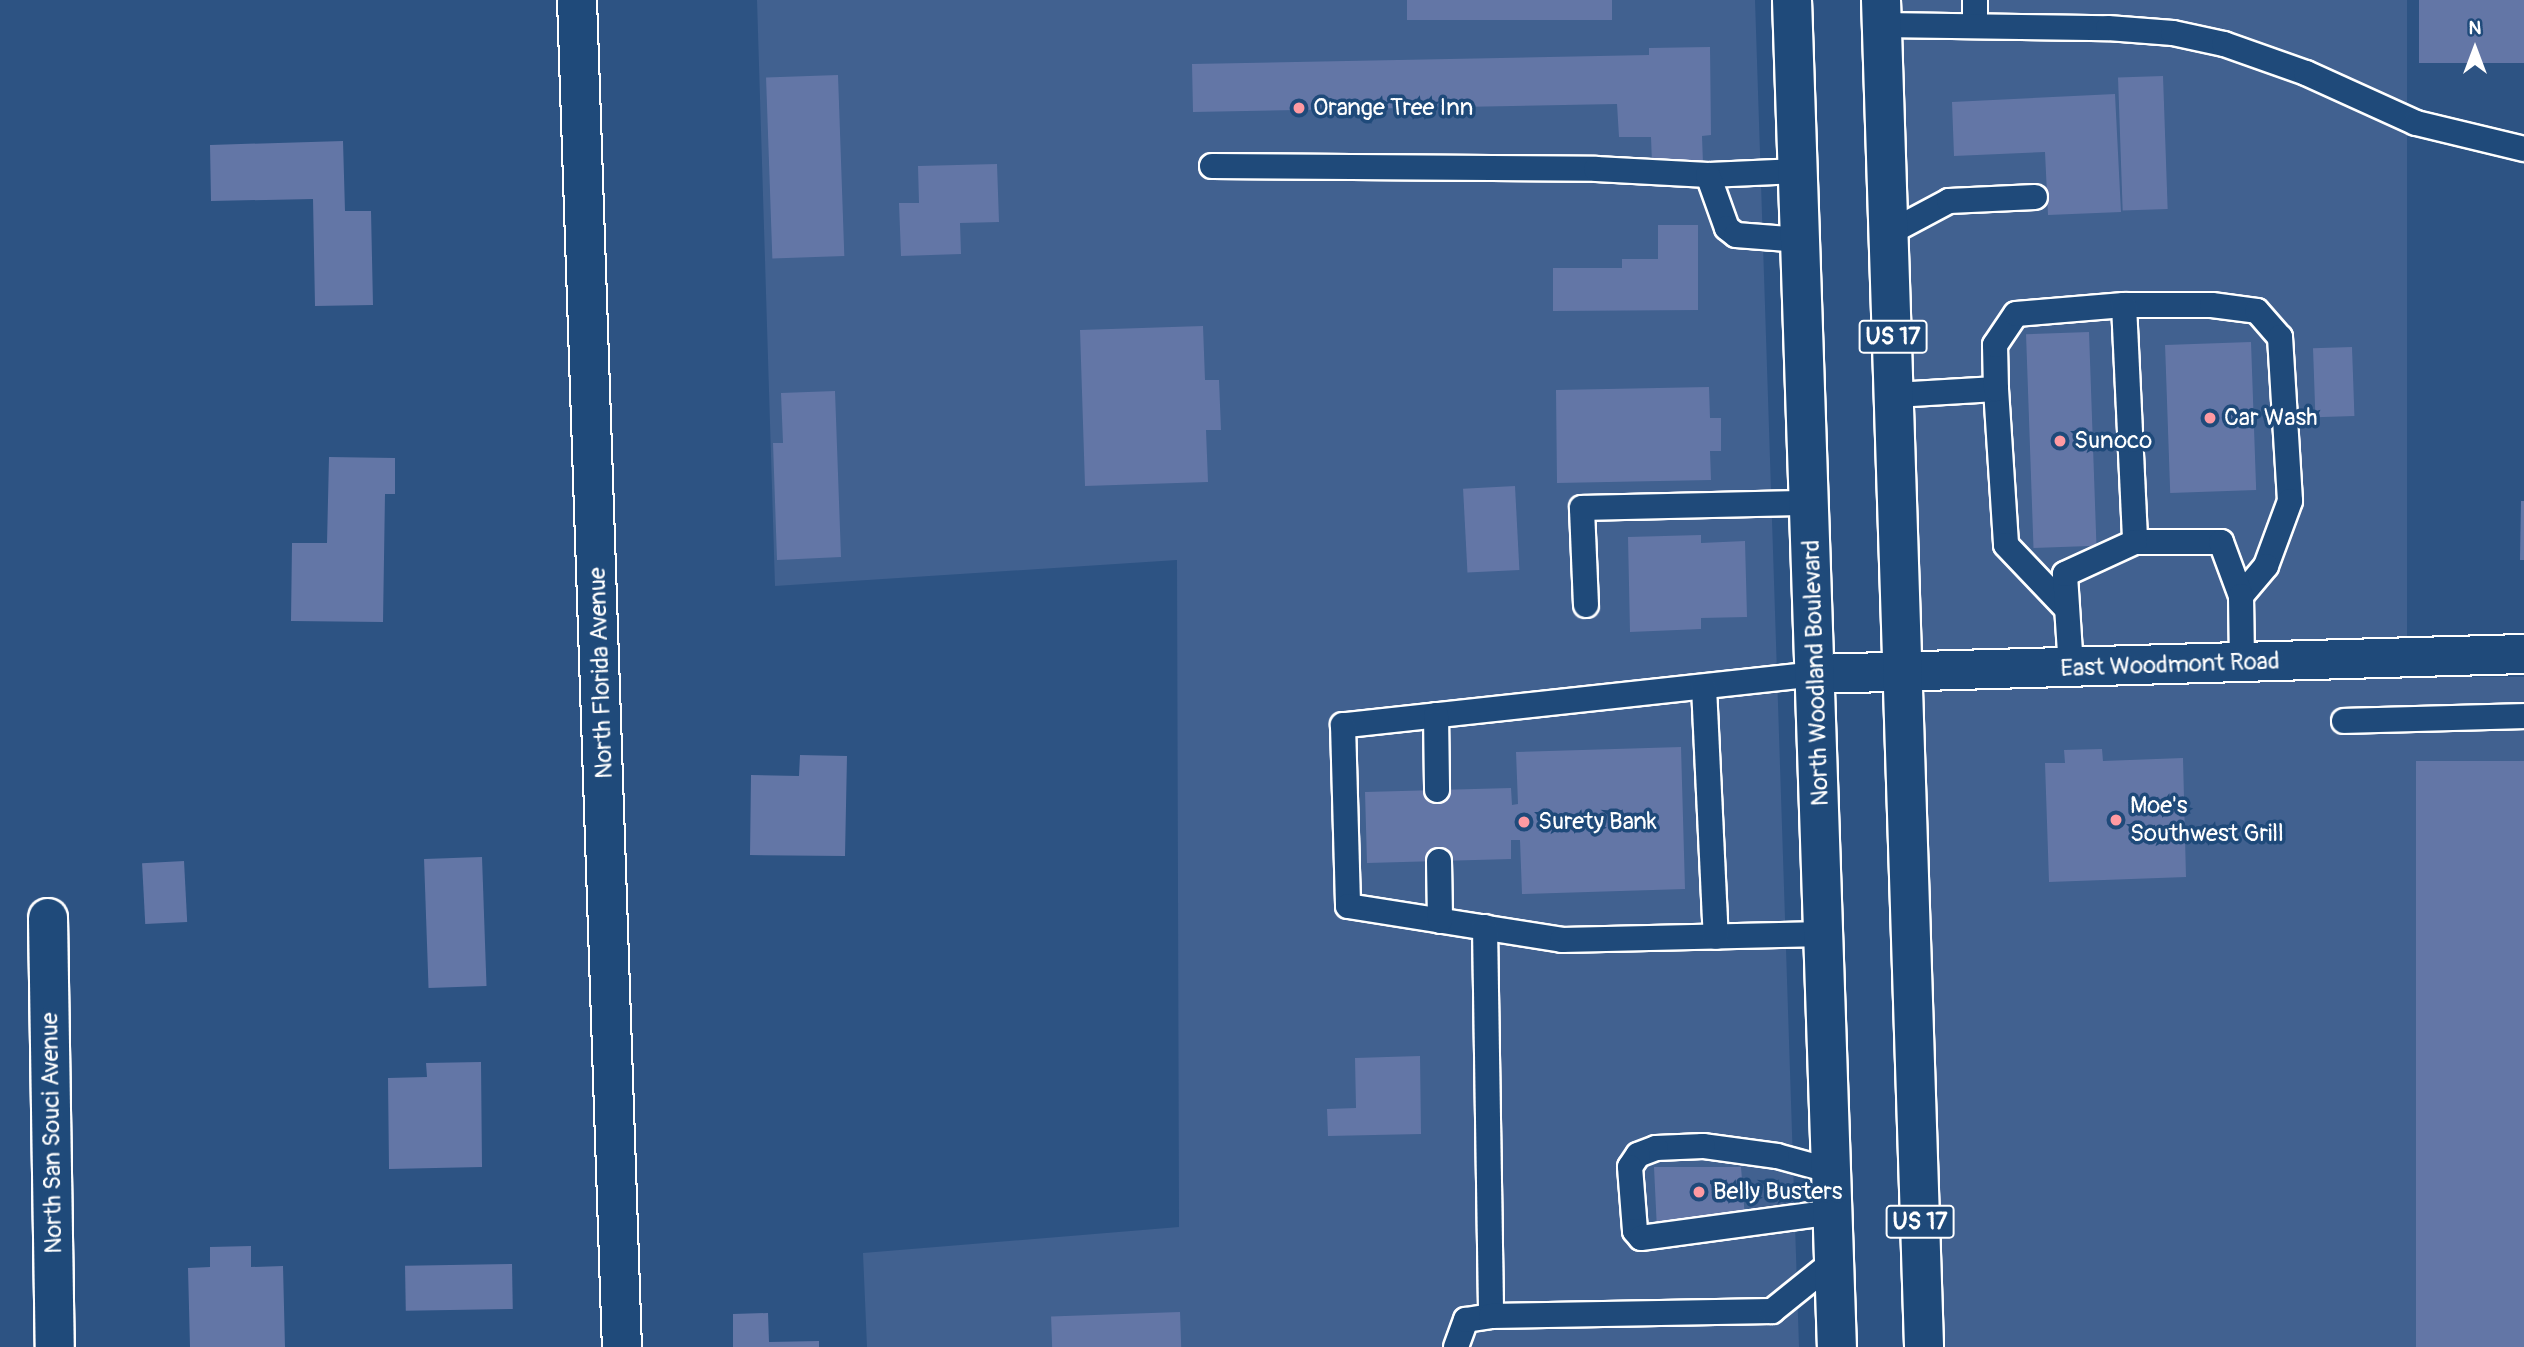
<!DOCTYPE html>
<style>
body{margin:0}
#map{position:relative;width:2524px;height:1347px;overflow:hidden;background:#2d5383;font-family:Pangolin,sans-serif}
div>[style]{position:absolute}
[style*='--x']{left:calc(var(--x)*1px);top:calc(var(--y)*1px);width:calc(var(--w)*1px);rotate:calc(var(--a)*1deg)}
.built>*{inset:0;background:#416190;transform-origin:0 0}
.building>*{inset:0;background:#6376a6;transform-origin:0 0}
.roads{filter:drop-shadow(2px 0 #fff) drop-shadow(-2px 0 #fff) drop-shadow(0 2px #fff) drop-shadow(0 -2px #fff)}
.service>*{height:24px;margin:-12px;padding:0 12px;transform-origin:12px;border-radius:12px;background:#1f4a7a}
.minor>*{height:38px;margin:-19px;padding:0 19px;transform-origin:19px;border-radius:19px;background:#1f4a7a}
.primary>*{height:38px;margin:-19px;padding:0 19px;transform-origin:19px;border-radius:19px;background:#1f4a7a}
.dots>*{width:19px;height:19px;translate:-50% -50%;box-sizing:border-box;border:4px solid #1f4a7a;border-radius:50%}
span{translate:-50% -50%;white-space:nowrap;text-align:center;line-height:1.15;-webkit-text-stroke:7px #1f4a7a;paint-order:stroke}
.shield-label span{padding:2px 5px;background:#1f4a7a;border:2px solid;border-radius:5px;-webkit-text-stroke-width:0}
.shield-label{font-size:23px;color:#fff;font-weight:700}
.poi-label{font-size:24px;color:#fff}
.left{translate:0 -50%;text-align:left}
.street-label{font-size:24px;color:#fff}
.north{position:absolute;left:2440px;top:14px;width:70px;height:70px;-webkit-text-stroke:5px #1f4a7a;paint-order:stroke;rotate:0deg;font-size:19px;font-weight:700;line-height:28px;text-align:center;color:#fff}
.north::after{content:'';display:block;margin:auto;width:24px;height:32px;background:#fff;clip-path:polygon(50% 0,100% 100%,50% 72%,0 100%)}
</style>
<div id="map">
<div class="built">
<div style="clip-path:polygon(757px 0,1755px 0,1799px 1347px,867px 1347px,863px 1253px,1179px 1227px,1177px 560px,775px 586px)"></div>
<div style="left:1902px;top:0;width:505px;height:650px"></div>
<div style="left:2524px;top:677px;width:670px;height:599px;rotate:90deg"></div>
</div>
<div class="building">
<div style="left:1407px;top:0;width:205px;height:20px"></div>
<div style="left:2419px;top:0;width:105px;height:63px"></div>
<div style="clip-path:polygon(1710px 47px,1711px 135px,1702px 136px,1703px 164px,1652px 164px,1651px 137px,1619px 137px,1617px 104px,1193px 112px,1192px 64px,1649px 55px,1649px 48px)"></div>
<div style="left:838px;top:75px;width:181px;height:72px;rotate:88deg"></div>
<div style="left:2163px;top:76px;width:133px;height:45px;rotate:88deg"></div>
<div style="clip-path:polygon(2115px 94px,2121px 212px,2048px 215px,2045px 152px,1954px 156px,1952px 102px)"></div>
<div style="clip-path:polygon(343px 141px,345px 211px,371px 211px,373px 305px,315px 306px,313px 199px,211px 201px,210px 145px)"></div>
<div style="clip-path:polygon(997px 164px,999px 222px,960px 223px,961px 254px,901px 256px,899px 203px,919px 203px,918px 166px)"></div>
<div style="clip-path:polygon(1658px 225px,1698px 225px,1698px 310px,1553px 311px,1553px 268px,1622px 268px,1622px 259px,1658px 259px)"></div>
<div style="clip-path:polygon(1203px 326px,1205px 380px,1219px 380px,1221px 430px,1206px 430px,1208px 482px,1085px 486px,1080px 330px)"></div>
<div style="left:2089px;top:332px;width:214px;height:63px;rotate:88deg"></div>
<div style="left:2251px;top:342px;width:148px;height:86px;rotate:88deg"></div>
<div style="left:2352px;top:347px;width:69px;height:39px;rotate:88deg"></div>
<div style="clip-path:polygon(1709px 387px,1710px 418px,1721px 418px,1721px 451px,1710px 451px,1711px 480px,1557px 483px,1556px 390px)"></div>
<div style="clip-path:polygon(835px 391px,841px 557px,777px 560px,773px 443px,783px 443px,781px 393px)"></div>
<div style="clip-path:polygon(329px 457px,395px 458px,395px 494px,385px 494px,383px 622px,291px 621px,292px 543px,327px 543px)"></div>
<div style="left:1515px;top:486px;width:84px;height:52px;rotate:87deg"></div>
<div style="clip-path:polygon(2521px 501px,2524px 501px,2524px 560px,2520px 560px)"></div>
<div style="clip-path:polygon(1701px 535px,1701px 543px,1745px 541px,1747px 617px,1701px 618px,1701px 629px,1630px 632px,1628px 537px)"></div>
<div style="clip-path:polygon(1681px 747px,1685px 889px,1522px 894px,1520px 840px,1511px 840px,1511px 859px,1367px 863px,1365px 792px,1511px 788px,1512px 805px,1518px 804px,1516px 752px)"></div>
<div style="clip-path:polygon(2102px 749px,2103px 761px,2183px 758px,2186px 877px,2049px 882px,2045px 763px,2065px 763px,2064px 750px)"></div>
<div style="clip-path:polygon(800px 755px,847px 756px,845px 856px,750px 855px,751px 775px,799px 776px)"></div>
<div style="left:2524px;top:761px;width:586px;height:108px;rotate:90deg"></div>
<div style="left:482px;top:857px;width:129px;height:58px;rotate:88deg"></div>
<div style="left:184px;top:861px;width:61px;height:42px;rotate:87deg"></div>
<div style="clip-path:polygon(1420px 1056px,1421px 1134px,1328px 1136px,1327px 1109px,1356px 1108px,1355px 1058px)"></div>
<div style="clip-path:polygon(481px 1062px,482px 1167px,389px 1169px,388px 1078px,427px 1077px,426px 1063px)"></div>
<div style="clip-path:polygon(1654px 1167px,1741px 1167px,1745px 1218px,1657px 1230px)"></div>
<div style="clip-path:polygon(251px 1246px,251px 1267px,283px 1266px,285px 1347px,190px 1347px,188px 1268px,210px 1267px,210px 1247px)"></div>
<div style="left:512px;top:1264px;width:45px;height:107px;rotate:89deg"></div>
<div style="left:1180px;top:1312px;width:35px;height:129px;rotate:88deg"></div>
<div style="clip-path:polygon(768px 1313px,769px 1342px,819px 1341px,819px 1347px,733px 1347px,733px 1314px)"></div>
</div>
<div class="roads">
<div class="service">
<div style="--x:1975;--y:0;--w:26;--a:90"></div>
<div style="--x:1882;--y:25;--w:226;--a:0.8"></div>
<div style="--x:2108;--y:28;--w:65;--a:4.4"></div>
<div style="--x:2173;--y:33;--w:52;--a:12.2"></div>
<div style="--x:2224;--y:44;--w:87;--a:19.5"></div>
<div style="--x:2306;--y:73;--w:121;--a:24.4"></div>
<div style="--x:2416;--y:123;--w:111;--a:13.5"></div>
<div style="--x:1212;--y:166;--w:384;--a:0.4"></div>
<div style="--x:1596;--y:169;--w:112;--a:3.1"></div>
<div style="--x:1708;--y:175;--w:90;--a:-2.5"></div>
<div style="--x:1708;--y:175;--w:56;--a:70.3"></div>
<div style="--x:1727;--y:228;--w:11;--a:38"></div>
<div style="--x:1736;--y:235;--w:65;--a:4.4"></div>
<div style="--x:1889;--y:233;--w:68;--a:-28.1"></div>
<div style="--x:1949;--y:201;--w:86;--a:-2.7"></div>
<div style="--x:2124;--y:305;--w:88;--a:0"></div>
<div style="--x:2212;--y:305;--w:45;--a:7.6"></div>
<div style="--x:2257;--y:311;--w:35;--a:49"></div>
<div style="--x:2280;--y:337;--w:164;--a:86.5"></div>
<div style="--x:2290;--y:501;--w:69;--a:110.3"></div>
<div style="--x:2266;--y:566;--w:39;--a:130"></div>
<div style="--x:1996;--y:389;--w:156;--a:86.3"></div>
<div style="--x:2006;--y:545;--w:88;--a:46.4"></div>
<div style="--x:1895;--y:395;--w:101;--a:-3.4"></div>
<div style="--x:1996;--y:389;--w:44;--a:-91.3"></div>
<div style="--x:1995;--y:345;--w:37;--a:-56"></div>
<div style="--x:2016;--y:314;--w:108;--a:-4.8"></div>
<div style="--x:2124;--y:305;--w:237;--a:87.3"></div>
<div style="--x:2135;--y:542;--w:86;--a:0"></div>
<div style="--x:2221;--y:542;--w:58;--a:69.7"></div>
<div style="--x:2241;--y:596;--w:65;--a:89.1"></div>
<div style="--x:1586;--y:605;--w:97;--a:-92.4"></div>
<div style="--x:1582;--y:508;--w:227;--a:-1.3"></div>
<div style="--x:2071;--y:668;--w:94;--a:-93.7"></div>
<div style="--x:2065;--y:574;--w:77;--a:-24.6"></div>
<div style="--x:1816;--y:674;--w:476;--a:173.8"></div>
<div style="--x:1343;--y:725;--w:181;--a:88.4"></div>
<div style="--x:1348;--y:906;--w:217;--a:9"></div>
<div style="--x:1562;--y:940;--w:262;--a:-1.3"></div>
<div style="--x:1704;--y:687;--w:250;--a:87.3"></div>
<div style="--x:1436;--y:715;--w:75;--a:89.2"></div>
<div style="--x:2344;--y:721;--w:180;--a:-1.6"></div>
<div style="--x:1439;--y:861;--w:60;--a:89"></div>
<div style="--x:1485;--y:927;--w:389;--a:89.1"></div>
<div style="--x:1832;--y:1171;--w:57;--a:-164.7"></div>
<div style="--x:1777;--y:1156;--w:75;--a:-172.3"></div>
<div style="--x:1703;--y:1146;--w:47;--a:177.6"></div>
<div style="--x:1656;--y:1148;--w:19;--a:159"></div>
<div style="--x:1638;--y:1155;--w:14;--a:124"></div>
<div style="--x:1630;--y:1167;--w:64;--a:85.5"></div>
<div style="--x:1635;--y:1231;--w:9;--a:49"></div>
<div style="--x:1641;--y:1238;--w:194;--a:-7.7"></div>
<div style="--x:1456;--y:1347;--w:29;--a:-70"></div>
<div style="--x:1466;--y:1320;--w:25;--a:-9"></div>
<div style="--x:1491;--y:1316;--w:281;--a:-1"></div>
<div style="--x:1772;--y:1311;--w:80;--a:-38.9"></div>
</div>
<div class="minor">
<div style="--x:577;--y:0;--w:1348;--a:88.09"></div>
<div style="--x:1816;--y:674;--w:708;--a:-1.62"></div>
<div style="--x:48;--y:918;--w:429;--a:89.1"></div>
</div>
<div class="primary">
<div style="--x:1792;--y:0;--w:1348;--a:88.09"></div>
<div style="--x:1881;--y:0;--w:1348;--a:88.17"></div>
</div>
</div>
<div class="dots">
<div style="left:1299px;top:108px;background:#ff9aa2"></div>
<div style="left:2210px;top:418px;background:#ff9aa2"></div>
<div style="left:2060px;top:441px;background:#ff9aa2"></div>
<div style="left:2116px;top:820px;background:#ff9aa2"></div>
<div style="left:1524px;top:822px;background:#ff9aa2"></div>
<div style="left:1699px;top:1192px;background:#ff9aa2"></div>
</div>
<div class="shield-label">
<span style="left:1893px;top:337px">US 17</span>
<span style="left:1920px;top:1222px">US 17</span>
</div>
<div class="poi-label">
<span class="left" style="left:1313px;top:108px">Orange Tree Inn</span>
<span class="left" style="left:2224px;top:418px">Car Wash</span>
<span class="left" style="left:2074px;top:441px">Sunoco</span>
<span class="left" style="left:2130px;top:820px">Moe's<br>Southwest Grill</span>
<span class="left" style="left:1538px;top:822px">Surety Bank</span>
<span class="left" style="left:1713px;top:1192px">Belly Busters</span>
</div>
<div class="street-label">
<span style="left:2170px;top:665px;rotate:-2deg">East Woodmont Road</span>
<span style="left:601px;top:673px;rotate:-92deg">North Florida Avenue</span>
<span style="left:1816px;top:673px;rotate:-92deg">North Woodland Boulevard</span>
<span style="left:52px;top:1133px;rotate:-91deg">North San Souci Avenue</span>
</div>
<div class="north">N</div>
</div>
